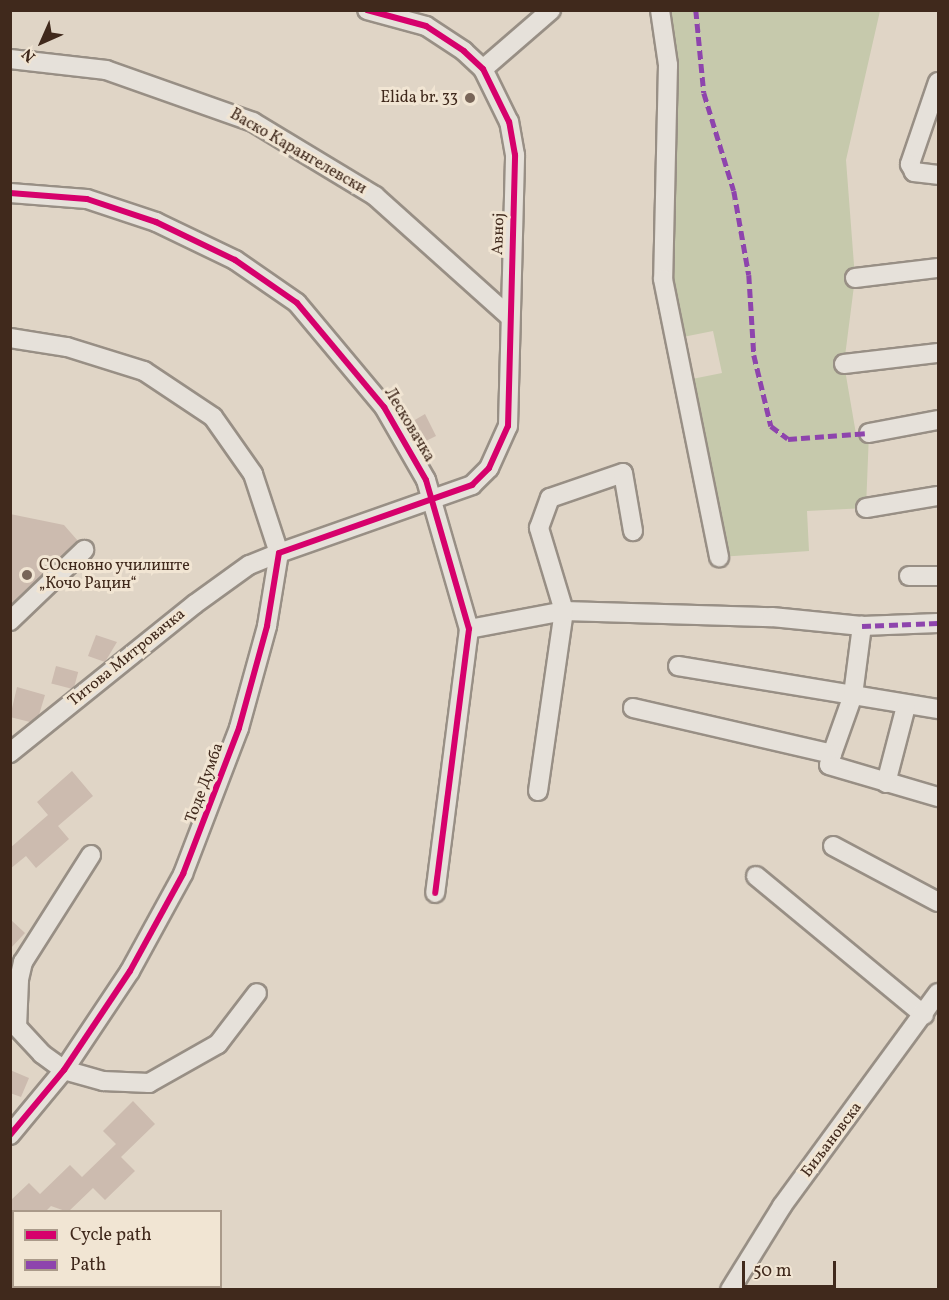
<!DOCTYPE html>
<meta charset="utf-8">
<style>
body{margin:0}
#map{position:relative;width:949px;height:1300px;overflow:hidden;background:#e0d5c6;font-family:Vollkorn,serif}
div>[style]{position:absolute}
[style*='--x']{left:calc(var(--x)*1px);top:calc(var(--y)*1px);width:calc(var(--w)*1px);rotate:calc(var(--a)*1deg)}
.green>*{inset:0;background:#c6c9ac}
.building>*{inset:0;background:#ccbbaf;transform-origin:0 0}
.roads{filter:drop-shadow(2px 0 #988f85) drop-shadow(-2px 0 #988f85) drop-shadow(0 2px #988f85) drop-shadow(0 -2px #988f85)}
.minor>*{height:18px;margin:-9px;padding:0 9px;transform-origin:9px;border-radius:9px;background:#e6e1da}
.quiet>*{height:4.5px;margin-top:-2.25px;transform-origin:0;background:repeating-linear-gradient(90deg,#8e44ad 0 9px,transparent 0 13.5px)}
.cycleway>*{height:6px;margin:-3px;padding:0 3px;transform-origin:3px;border-radius:3px;background:#d6006c}
.dots>*{width:16px;height:16px;translate:-50% -50%;box-sizing:border-box;border:3px solid #f1e5d3;border-radius:50%}
span{translate:-50% -50%;white-space:nowrap;text-align:center;line-height:1.15;-webkit-text-stroke:6px #f1e5d3;paint-order:stroke}
.poi-label{font-size:16px;color:#40291c}
.right{translate:-100% -50%;text-align:right}
.left{translate:0 -50%;text-align:left}
.street-label{font-size:16px;color:#40291c}
.frame{position:absolute;inset:0;border:12px solid #40291c;pointer-events:none}
.legend{position:absolute;left:12px;top:1210px;width:210px;height:78px;box-sizing:border-box;background:#f1e5d3;border:2px solid #aa9a8a;margin:0;padding:8px 10px;list-style:none;font-size:18px;color:#40291c}
.legend li{display:flex;align-items:center;gap:12px;height:30px}
.legend b{width:30px;border:2px solid #aa9a8a}
.north{position:absolute;left:12px;top:12px;width:60px;height:60px;-webkit-text-stroke:4px #f1e5d3;paint-order:stroke;rotate:225deg;font-size:16px;font-weight:700;line-height:24px;text-align:center;color:#40291c}
.north::after{content:'';display:block;margin:auto;width:21px;height:27px;background:#40291c;clip-path:polygon(50% 0,100% 100%,50% 72%,0 100%)}
.scale{position:absolute;left:742px;top:1261px;width:94px;height:27px;box-sizing:border-box;border:3px solid #40291c;border-top:0;padding-left:8px;font-size:18px;line-height:21px;white-space:nowrap;color:#40291c;-webkit-text-stroke:4px #f1e5d3;paint-order:stroke}
</style>
<div id="map">
<div class="green">
<div style="clip-path:polygon(667px 11px,880px 11px,846px 160px,855px 278px,844px 364px,856px 434px,869px 433px,866px 508px,807px 511px,809px 551px,719px 557px,682px 381px,722px 373px,713px 331px,673px 339px)"></div>
</div>
<div class="building">
<div style="clip-path:polygon(425px 414px,436px 436px,420px 444px,408px 424px)"></div>
<div style="clip-path:polygon(10px 514px,64px 525px,78px 541px,10px 605px)"></div>
<div style="clip-path:polygon(96px 635px,117px 642px,105px 662px,88px 656px)"></div>
<div style="left:56px;top:666px;width:23px;height:18px;rotate:15deg"></div>
<div style="clip-path:polygon(17px 687px,45px 695px,39px 715px,30px 722px,10px 717px)"></div>
<div style="clip-path:polygon(72px 771px,93px 796px,58px 826px,69px 839px,36px 868px,26px 856px,10px 869px,10px 848px,48px 815px,37px 802px)"></div>
<div style="clip-path:polygon(10px 919px,25px 933px,10px 949px)"></div>
<div style="clip-path:polygon(10px 1070px,29px 1078px,21px 1097px,10px 1093px)"></div>
<div style="clip-path:polygon(133px 1101px,155px 1124px,121px 1157px,135px 1171px,105px 1200px,93px 1188px,68px 1212px,51px 1206px,45px 1212px,10px 1212px,10px 1201px,29px 1183px,40px 1194px,70px 1165px,82px 1177px,116px 1144px,103px 1131px)"></div>
</div>
<div class="roads">
<div class="minor">
<div style="--x:660;--y:10;--w:56;--a:81.7"></div>
<div style="--x:668;--y:65;--w:214;--a:91.3"></div>
<div style="--x:663;--y:279;--w:284;--a:78.6"></div>
<div style="--x:10;--y:59;--w:97;--a:6.5"></div>
<div style="--x:106;--y:70;--w:156;--a:19.5"></div>
<div style="--x:253;--y:122;--w:143;--a:31.2"></div>
<div style="--x:375;--y:196;--w:181;--a:41.9"></div>
<div style="--x:483;--y:69;--w:90;--a:-40.9"></div>
<div style="--x:938;--y:82;--w:87;--a:108.9"></div>
<div style="--x:910;--y:164;--w:9;--a:63"></div>
<div style="--x:914;--y:172;--w:24;--a:7"></div>
<div style="--x:10;--y:193;--w:77;--a:4.5"></div>
<div style="--x:87;--y:199;--w:73;--a:18.4"></div>
<div style="--x:156;--y:222;--w:88;--a:25.7"></div>
<div style="--x:235;--y:260;--w:75;--a:34.7"></div>
<div style="--x:297;--y:303;--w:136;--a:50.1"></div>
<div style="--x:384;--y:407;--w:84;--a:60.1"></div>
<div style="--x:426;--y:480;--w:155;--a:73.9"></div>
<div style="--x:469;--y:629;--w:266;--a:97.3"></div>
<div style="--x:855;--y:278;--w:84;--a:-6.9"></div>
<div style="--x:10;--y:338;--w:58;--a:9"></div>
<div style="--x:67;--y:347;--w:81;--a:17.3"></div>
<div style="--x:144;--y:371;--w:83;--a:33.7"></div>
<div style="--x:213;--y:417;--w:70;--a:54.9"></div>
<div style="--x:253;--y:474;--w:83;--a:71.8"></div>
<div style="--x:279;--y:553;--w:32;--a:158"></div>
<div style="--x:249;--y:565;--w:67;--a:144.2"></div>
<div style="--x:195;--y:604;--w:238;--a:141.2"></div>
<div style="--x:844;--y:364;--w:95;--a:-6.7"></div>
<div style="--x:869;--y:433;--w:70;--a:-10.7"></div>
<div style="--x:866;--y:508;--w:73;--a:-9.5"></div>
<div style="--x:909;--y:576;--w:29;--a:0"></div>
<div style="--x:10;--y:621;--w:103;--a:-43.8"></div>
<div style="--x:469;--y:629;--w:97;--a:-10.7"></div>
<div style="--x:564;--y:611;--w:208;--a:1.7"></div>
<div style="--x:772;--y:617;--w:90;--a:5.7"></div>
<div style="--x:862;--y:626;--w:76;--a:-2.3"></div>
<div style="--x:678;--y:666;--w:264;--a:9.4"></div>
<div style="--x:633;--y:708;--w:204;--a:13"></div>
<div style="--x:832;--y:754;--w:63;--a:-70.4"></div>
<div style="--x:853;--y:695;--w:70;--a:-82.6"></div>
<div style="--x:832;--y:754;--w:11;--a:105"></div>
<div style="--x:829;--y:765;--w:114;--a:16.4"></div>
<div style="--x:886;--y:783;--w:80;--a:-75.4"></div>
<div style="--x:538;--y:791;--w:182;--a:-81.8"></div>
<div style="--x:564;--y:611;--w:87;--a:-106.8"></div>
<div style="--x:539;--y:528;--w:32;--a:-70"></div>
<div style="--x:550;--y:498;--w:77;--a:-18.9"></div>
<div style="--x:623;--y:473;--w:59;--a:80.2"></div>
<div style="--x:833;--y:846;--w:119;--a:28.1"></div>
<div style="--x:91;--y:855;--w:127;--a:122.4"></div>
<div style="--x:23;--y:962;--w:18;--a:103"></div>
<div style="--x:19;--y:980;--w:47;--a:92.4"></div>
<div style="--x:17;--y:1027;--w:37;--a:47"></div>
<div style="--x:42;--y:1054;--w:27;--a:36"></div>
<div style="--x:64;--y:1070;--w:41;--a:15.8"></div>
<div style="--x:103;--y:1081;--w:46;--a:2.5"></div>
<div style="--x:149;--y:1083;--w:79;--a:-29.5"></div>
<div style="--x:218;--y:1044;--w:64;--a:-52.6"></div>
<div style="--x:756;--y:876;--w:218;--a:39.6"></div>
<div style="--x:10;--y:1135;--w:85;--a:-50.3"></div>
<div style="--x:64;--y:1070;--w:119;--a:-56.3"></div>
<div style="--x:130;--y:971;--w:111;--a:-61.3"></div>
<div style="--x:183;--y:874;--w:156;--a:-69"></div>
<div style="--x:239;--y:728;--w:106;--a:-74.6"></div>
<div style="--x:267;--y:626;--w:74;--a:-80.7"></div>
<div style="--x:279;--y:553;--w:205;--a:-19.4"></div>
<div style="--x:472;--y:485;--w:24;--a:-45"></div>
<div style="--x:489;--y:468;--w:46;--a:-65.7"></div>
<div style="--x:508;--y:426;--w:271;--a:-88.5"></div>
<div style="--x:515;--y:155;--w:34;--a:-100"></div>
<div style="--x:509;--y:122;--w:59;--a:-116.1"></div>
<div style="--x:483;--y:69;--w:26;--a:-137"></div>
<div style="--x:464;--y:51;--w:45;--a:-146.7"></div>
<div style="--x:426;--y:26;--w:61;--a:-164.8"></div>
<div style="--x:730;--y:1290;--w:99;--a:-58.2"></div>
<div style="--x:782;--y:1206;--w:264;--a:-53.8"></div>
</div>
</div>
<div class="quiet">
<div style="--x:696;--y:10;--w:83;--a:84.5"></div>
<div style="--x:704;--y:93;--w:102;--a:73"></div>
<div style="--x:734;--y:191;--w:85;--a:79.9"></div>
<div style="--x:749;--y:275;--w:80;--a:86.4"></div>
<div style="--x:754;--y:355;--w:73;--a:76.5"></div>
<div style="--x:771;--y:426;--w:21;--a:37"></div>
<div style="--x:788;--y:439;--w:81;--a:-4.2"></div>
<div style="--x:862;--y:626;--w:76;--a:-2.3"></div>
</div>
<div class="cycleway">
<div style="--x:10;--y:193;--w:77;--a:4.5"></div>
<div style="--x:87;--y:199;--w:73;--a:18.4"></div>
<div style="--x:156;--y:222;--w:88;--a:25.7"></div>
<div style="--x:235;--y:260;--w:75;--a:34.7"></div>
<div style="--x:297;--y:303;--w:136;--a:50.1"></div>
<div style="--x:384;--y:407;--w:84;--a:60.1"></div>
<div style="--x:426;--y:480;--w:155;--a:73.9"></div>
<div style="--x:469;--y:629;--w:266;--a:97.3"></div>
<div style="--x:10;--y:1135;--w:85;--a:-50.3"></div>
<div style="--x:64;--y:1070;--w:119;--a:-56.3"></div>
<div style="--x:130;--y:971;--w:111;--a:-61.3"></div>
<div style="--x:183;--y:874;--w:156;--a:-69"></div>
<div style="--x:239;--y:728;--w:106;--a:-74.6"></div>
<div style="--x:267;--y:626;--w:74;--a:-80.7"></div>
<div style="--x:279;--y:553;--w:205;--a:-19.4"></div>
<div style="--x:472;--y:485;--w:24;--a:-45"></div>
<div style="--x:489;--y:468;--w:46;--a:-65.7"></div>
<div style="--x:508;--y:426;--w:271;--a:-88.5"></div>
<div style="--x:515;--y:155;--w:34;--a:-100"></div>
<div style="--x:509;--y:122;--w:59;--a:-116.1"></div>
<div style="--x:483;--y:69;--w:26;--a:-137"></div>
<div style="--x:464;--y:51;--w:45;--a:-146.7"></div>
<div style="--x:426;--y:26;--w:61;--a:-164.8"></div>
</div>
<div class="dots">
<div style="left:470px;top:98px;background:#786558"></div>
<div style="left:27px;top:575px;background:#786558"></div>
</div>
<div class="poi-label">
<span class="right" style="left:458px;top:98px">Elida br. 33</span>
<span class="left" style="left:39px;top:575px">СОсновно училиште<br>„Кочо Рацин“</span>
</div>
<div class="street-label">
<span style="left:298px;top:152px;rotate:30deg">Васко Карангелевски</span>
<span style="left:499px;top:234px;rotate:-88deg">Авној</span>
<span style="left:409px;top:425px;rotate:59deg">Лесковачка</span>
<span style="left:127px;top:658px;rotate:-39deg">Титова Митровачка</span>
<span style="left:205px;top:783px;rotate:-70deg">Тоде Думба</span>
<span style="left:832px;top:1140px;rotate:-53deg">Биљановска</span>
</div>
<div class="frame"></div>
<ul class="legend">
<li><b style="height:8px;background:#d6006c"></b>Cycle path</li>
<li><b style="height:8px;background:#8e44ad"></b>Path</li>
</ul>
<div class="north">N</div>
<div class="scale">50 m</div>
</div>
